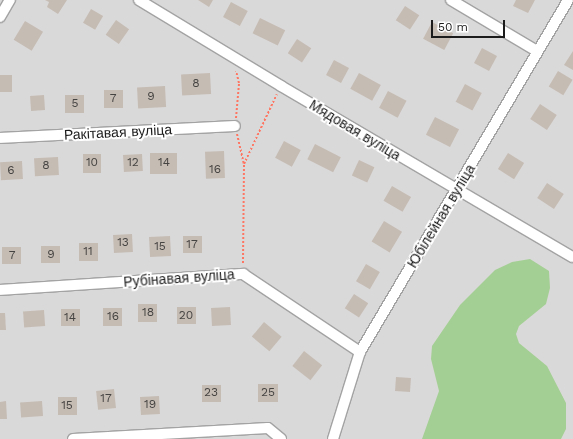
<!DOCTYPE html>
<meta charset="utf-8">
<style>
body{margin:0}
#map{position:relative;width:573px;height:439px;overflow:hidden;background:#eeeae1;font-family:"Work Sans",sans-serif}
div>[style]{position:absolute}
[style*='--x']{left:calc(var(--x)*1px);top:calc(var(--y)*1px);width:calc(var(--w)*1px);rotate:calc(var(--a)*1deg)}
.residential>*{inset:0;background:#dad9d9;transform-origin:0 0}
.forest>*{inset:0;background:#a4cf94}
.building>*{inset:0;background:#c5bcb4;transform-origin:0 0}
.path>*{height:2px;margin-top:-1px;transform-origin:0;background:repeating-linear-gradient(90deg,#fe7561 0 2px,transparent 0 4px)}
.roads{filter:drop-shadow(1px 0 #a3a3a3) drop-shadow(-1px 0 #a3a3a3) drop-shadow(0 1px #a3a3a3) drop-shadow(0 -1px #a3a3a3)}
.minor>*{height:10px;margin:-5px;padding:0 5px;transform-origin:5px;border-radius:5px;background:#fff}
span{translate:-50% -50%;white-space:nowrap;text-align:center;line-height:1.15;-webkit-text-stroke:4px #fff;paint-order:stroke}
.number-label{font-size:12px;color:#464442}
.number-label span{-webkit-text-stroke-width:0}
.street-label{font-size:14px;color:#1c1c1c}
.scale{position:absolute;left:431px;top:20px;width:74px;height:18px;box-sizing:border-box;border:2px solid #1c1c1c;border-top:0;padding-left:5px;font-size:12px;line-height:14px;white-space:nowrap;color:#1c1c1c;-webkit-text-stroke:3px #fff;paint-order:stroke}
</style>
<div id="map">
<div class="residential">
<div style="left:0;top:0;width:573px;height:439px"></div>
</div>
<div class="forest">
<div style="clip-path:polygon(530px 259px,549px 271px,550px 288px,546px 304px,519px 326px,516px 334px,519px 343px,547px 366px,566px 403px,566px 429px,561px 439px,422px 439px,439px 391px,431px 359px,432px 346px,460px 305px,495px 270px,512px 262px)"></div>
</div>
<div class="building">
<div style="clip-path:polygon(45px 0,67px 0,58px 14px,47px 7px,49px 2px)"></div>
<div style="clip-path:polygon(198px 0,213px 0,209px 7px)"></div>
<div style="clip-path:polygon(516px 0,535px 0,528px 13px,513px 6px)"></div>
<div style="left:231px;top:2px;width:19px;height:17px;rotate:28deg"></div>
<div style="left:405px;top:6px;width:17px;height:17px;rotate:33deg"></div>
<div style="left:91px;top:9px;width:14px;height:16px;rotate:30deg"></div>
<div style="left:260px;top:18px;width:28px;height:17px;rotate:26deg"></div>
<div style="left:116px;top:20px;width:16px;height:18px;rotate:35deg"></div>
<div style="left:25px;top:21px;width:21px;height:22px;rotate:31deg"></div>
<div style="left:432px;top:22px;width:24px;height:19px;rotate:28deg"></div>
<div style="left:297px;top:39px;width:17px;height:17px;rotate:33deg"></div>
<div style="left:482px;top:48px;width:17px;height:17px;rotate:28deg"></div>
<div style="clip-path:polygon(573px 51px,573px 70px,564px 65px)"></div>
<div style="left:334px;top:60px;width:17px;height:17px;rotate:28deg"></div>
<div style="left:558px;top:71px;width:17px;height:18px;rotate:31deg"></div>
<div style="left:210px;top:73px;width:21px;height:29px;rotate:87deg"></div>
<div style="left:359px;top:73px;width:25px;height:18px;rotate:29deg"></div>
<div style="left:0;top:75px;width:12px;height:17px"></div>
<div style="left:465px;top:84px;width:19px;height:20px;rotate:28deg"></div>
<div style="left:165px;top:86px;width:21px;height:28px;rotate:87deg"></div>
<div style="left:123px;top:90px;width:18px;height:19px;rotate:90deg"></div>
<div style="left:388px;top:91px;width:21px;height:19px;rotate:28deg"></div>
<div style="left:44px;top:95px;width:15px;height:14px;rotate:86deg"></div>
<div style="left:65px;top:95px;width:19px;height:18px"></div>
<div style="left:540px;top:104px;width:20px;height:18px;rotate:33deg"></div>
<div style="left:435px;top:117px;width:27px;height:20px;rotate:27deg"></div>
<div style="left:284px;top:141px;width:19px;height:19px;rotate:28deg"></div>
<div style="left:315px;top:144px;width:29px;height:17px;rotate:27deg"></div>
<div style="left:224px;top:151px;width:27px;height:19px;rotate:88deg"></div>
<div style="left:150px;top:153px;width:27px;height:21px"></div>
<div style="left:508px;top:153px;width:19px;height:19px;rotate:32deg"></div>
<div style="left:83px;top:154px;width:18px;height:19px"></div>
<div style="left:142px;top:154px;width:17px;height:19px;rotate:87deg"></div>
<div style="left:58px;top:157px;width:18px;height:24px;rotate:87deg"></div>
<div style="left:359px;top:160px;width:17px;height:17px;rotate:25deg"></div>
<div style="left:22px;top:161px;width:18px;height:22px;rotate:87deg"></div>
<div style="left:547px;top:183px;width:20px;height:18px;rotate:33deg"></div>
<div style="left:392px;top:186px;width:22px;height:17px;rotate:30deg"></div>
<div style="left:384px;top:221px;width:21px;height:24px;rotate:31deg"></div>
<div style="left:132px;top:234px;width:18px;height:19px;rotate:87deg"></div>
<div style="left:170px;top:236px;width:20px;height:21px;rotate:87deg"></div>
<div style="left:202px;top:236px;width:17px;height:19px;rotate:90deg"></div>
<div style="left:79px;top:243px;width:19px;height:18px"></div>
<div style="left:60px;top:246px;width:17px;height:19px;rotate:90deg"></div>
<div style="left:2px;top:247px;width:19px;height:17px"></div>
<div style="left:366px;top:264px;width:16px;height:20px;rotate:30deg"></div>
<div style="left:354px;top:294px;width:17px;height:17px;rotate:33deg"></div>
<div style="left:138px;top:304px;width:19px;height:18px"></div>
<div style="left:196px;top:307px;width:17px;height:19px;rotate:90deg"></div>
<div style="left:230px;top:307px;width:18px;height:19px;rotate:87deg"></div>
<div style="left:103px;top:308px;width:19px;height:18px"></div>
<div style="left:80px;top:309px;width:17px;height:19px;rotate:90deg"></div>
<div style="left:44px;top:310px;width:16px;height:21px;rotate:86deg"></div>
<div style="clip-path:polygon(0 313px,5px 313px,6px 330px,0 330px)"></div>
<div style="left:264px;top:322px;width:23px;height:19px;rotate:40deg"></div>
<div style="left:304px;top:351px;width:23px;height:19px;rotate:38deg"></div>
<div style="left:396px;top:377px;width:15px;height:14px;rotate:4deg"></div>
<div style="left:278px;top:384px;width:18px;height:20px;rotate:90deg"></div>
<div style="left:202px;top:385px;width:19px;height:17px"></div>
<div style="left:114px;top:389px;width:19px;height:18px;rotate:84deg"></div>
<div style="left:159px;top:396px;width:18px;height:19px;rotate:87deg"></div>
<div style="left:77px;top:397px;width:18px;height:19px;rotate:90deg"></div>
<div style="clip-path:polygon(6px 401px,7px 419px,0 419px,0 402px)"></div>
<div style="left:42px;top:401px;width:15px;height:22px;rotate:86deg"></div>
</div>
<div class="path">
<div style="--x:236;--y:118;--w:35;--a:-85"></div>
<div style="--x:239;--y:83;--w:12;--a:-104"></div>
<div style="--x:237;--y:134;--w:32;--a:77"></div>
<div style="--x:244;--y:165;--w:100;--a:90.6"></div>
<div style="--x:244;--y:164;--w:77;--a:-64.8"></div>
</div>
<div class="roads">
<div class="minor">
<div style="--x:139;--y:0;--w:166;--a:31.2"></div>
<div style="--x:281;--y:86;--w:338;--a:30.4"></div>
<div style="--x:451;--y:0;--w:100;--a:30.7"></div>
<div style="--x:0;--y:17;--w:20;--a:-60"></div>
<div style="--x:0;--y:138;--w:235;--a:-2.9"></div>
<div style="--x:0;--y:290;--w:244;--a:-3.8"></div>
<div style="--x:243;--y:274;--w:141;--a:33.7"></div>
<div style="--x:73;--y:439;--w:195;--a:-3.2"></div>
<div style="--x:268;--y:428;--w:17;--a:40"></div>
<div style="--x:333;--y:439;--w:91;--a:-72.8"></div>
<div style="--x:360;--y:352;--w:409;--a:-59.4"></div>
</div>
</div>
<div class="number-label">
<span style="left:196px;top:84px">8</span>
<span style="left:151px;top:97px">9</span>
<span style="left:113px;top:99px">7</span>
<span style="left:75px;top:104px">5</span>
<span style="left:92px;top:163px">10</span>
<span style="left:133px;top:163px">12</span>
<span style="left:164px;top:163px">14</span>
<span style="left:46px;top:166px">8</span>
<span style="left:215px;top:170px">16</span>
<span style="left:11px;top:171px">6</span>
<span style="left:123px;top:243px">13</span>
<span style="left:192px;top:245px">17</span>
<span style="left:160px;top:247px">15</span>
<span style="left:88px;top:252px">11</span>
<span style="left:51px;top:255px">9</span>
<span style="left:12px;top:256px">7</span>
<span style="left:148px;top:313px">18</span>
<span style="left:186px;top:316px">20</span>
<span style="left:113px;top:317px">16</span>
<span style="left:70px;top:318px">14</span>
<span style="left:211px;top:393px">23</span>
<span style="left:268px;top:393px">25</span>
<span style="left:106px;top:399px">17</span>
<span style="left:150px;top:405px">19</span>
<span style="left:67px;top:406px">15</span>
</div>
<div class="street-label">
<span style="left:355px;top:130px;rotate:31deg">Мядовая вуліца</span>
<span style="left:118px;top:132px;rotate:-3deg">Ракітавая вуліца</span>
<span style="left:441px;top:216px;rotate:-59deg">Юбілейная вуліца</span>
<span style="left:179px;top:278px;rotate:-4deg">Рубінавая вуліца</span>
</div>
<div class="scale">50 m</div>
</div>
